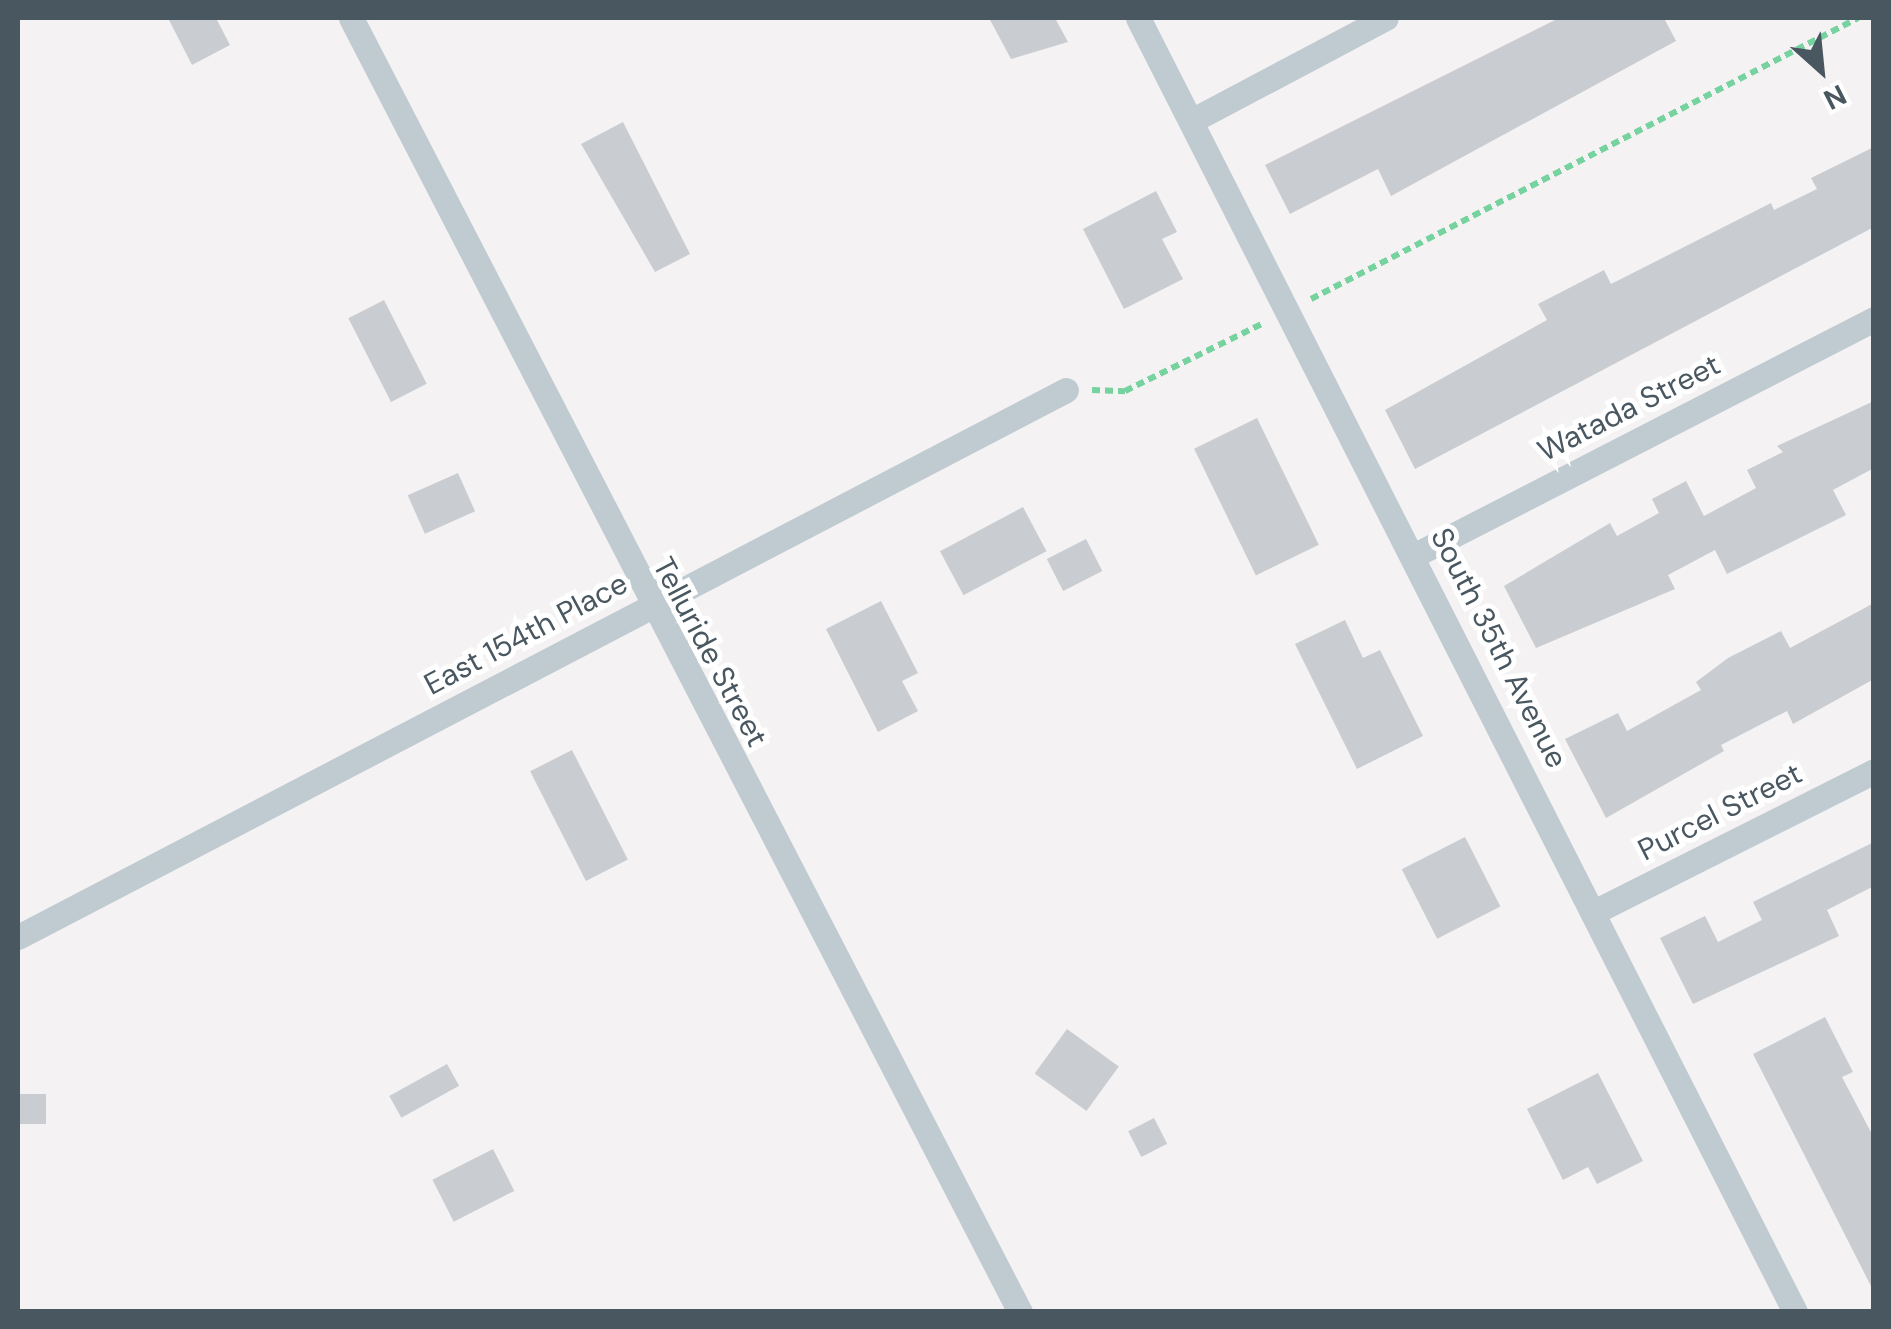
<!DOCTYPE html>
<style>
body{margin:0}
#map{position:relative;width:1891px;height:1329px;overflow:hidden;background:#f4f2f2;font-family:"DM Sans",sans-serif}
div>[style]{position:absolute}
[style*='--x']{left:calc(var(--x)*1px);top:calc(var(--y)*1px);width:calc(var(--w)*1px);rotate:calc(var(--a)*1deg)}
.building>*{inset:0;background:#c9cdd1;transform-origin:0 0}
.path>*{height:6px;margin-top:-3px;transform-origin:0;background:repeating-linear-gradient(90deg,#76d29f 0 8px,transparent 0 13px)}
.street>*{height:25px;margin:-12.5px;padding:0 12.5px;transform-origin:12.5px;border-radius:12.5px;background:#bfcad1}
span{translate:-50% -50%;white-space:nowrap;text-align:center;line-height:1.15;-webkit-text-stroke:10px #fff;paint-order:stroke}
.street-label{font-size:30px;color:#495760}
.frame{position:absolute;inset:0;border:20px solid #495760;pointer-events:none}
.north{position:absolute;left:1771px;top:20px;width:100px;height:100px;-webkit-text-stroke:8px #fff;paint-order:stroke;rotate:153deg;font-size:28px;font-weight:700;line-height:40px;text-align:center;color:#495760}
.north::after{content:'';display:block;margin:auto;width:35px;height:45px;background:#495760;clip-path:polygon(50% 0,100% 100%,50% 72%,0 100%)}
</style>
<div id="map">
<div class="building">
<div style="clip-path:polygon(168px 18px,216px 18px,230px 45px,192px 65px)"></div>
<div style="clip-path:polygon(989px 18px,1055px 18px,1068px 42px,1011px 59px)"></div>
<div style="clip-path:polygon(1559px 18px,1664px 18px,1676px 41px,1391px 196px,1378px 169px,1290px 214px,1265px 165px)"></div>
<div style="clip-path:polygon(623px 122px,690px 254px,655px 272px,581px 144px)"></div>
<div style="clip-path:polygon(1874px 147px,1874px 227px,1415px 469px,1385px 410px,1547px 320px,1538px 304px,1604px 270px,1611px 284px,1771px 203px,1774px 210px,1817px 189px,1811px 178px)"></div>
<div style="clip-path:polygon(1156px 191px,1177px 232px,1162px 239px,1183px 279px,1124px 309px,1083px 229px)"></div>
<div style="left:384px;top:300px;width:94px;height:40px;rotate:63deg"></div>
<div style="clip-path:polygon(1874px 401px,1874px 468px,1833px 490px,1846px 515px,1727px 574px,1715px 550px,1668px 575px,1675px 589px,1536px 648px,1504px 586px,1610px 523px,1617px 536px,1659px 513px,1652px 499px,1686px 481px,1704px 516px,1756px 488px,1747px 470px,1783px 452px,1777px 446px)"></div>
<div style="left:1257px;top:418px;width:141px;height:70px;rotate:64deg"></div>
<div style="left:458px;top:473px;width:42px;height:55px;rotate:66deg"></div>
<div style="left:1023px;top:507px;width:50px;height:94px;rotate:62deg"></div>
<div style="left:1086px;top:539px;width:36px;height:44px;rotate:63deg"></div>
<div style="clip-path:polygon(881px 601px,918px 673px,902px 681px,918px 711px,878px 732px,826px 629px)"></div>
<div style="clip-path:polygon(1874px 603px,1874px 679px,1793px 724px,1787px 711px,1721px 745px,1724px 751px,1606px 818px,1565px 739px,1618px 713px,1627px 731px,1701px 690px,1696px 682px,1728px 658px,1781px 631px,1790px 648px)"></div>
<div style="clip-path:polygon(1345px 620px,1363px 658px,1380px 650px,1423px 736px,1357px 769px,1295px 644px)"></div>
<div style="left:572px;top:750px;width:123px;height:47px;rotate:63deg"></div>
<div style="left:1465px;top:837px;width:78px;height:71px;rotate:63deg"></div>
<div style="clip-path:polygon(1874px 842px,1874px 886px,1827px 910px,1839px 936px,1693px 1004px,1660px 938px,1705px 916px,1718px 942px,1762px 920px,1753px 902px)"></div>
<div style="clip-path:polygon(1825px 1017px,1853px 1072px,1842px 1077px,1874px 1138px,1874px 1292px,1753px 1054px)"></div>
<div style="left:1067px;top:1029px;width:64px;height:55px;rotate:36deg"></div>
<div style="left:447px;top:1064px;width:25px;height:66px;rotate:61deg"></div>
<div style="clip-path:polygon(1598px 1073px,1643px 1161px,1597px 1184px,1588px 1167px,1563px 1180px,1527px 1109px)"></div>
<div style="left:46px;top:1094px;width:30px;height:28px;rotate:90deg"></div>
<div style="left:1154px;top:1118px;width:29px;height:29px;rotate:63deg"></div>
<div style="left:493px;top:1149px;width:47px;height:68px;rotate:63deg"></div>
</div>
<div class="path">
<div style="--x:1311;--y:299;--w:615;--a:-27.19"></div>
<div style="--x:1092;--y:390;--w:33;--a:2"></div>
<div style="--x:1125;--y:391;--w:155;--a:-26.1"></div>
</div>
<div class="street">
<div style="--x:351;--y:18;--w:1457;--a:62.66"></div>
<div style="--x:1138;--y:18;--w:1451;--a:63.08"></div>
<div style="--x:1193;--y:120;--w:218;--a:-27.9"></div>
<div style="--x:1415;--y:555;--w:516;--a:-27.21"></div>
<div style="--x:1596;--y:911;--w:311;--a:-26.7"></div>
<div style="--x:18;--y:937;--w:1182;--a:-27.56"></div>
</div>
<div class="street-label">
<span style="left:1629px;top:408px;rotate:-27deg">Watada Street</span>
<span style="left:526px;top:634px;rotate:-28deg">East 154th Place</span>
<span style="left:1499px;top:648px;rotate:63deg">South 35th Avenue</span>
<span style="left:710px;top:652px;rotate:62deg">Telluride Street</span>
<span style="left:1720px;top:812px;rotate:-27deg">Purcel Street</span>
</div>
<div class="frame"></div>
<div class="north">N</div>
</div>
